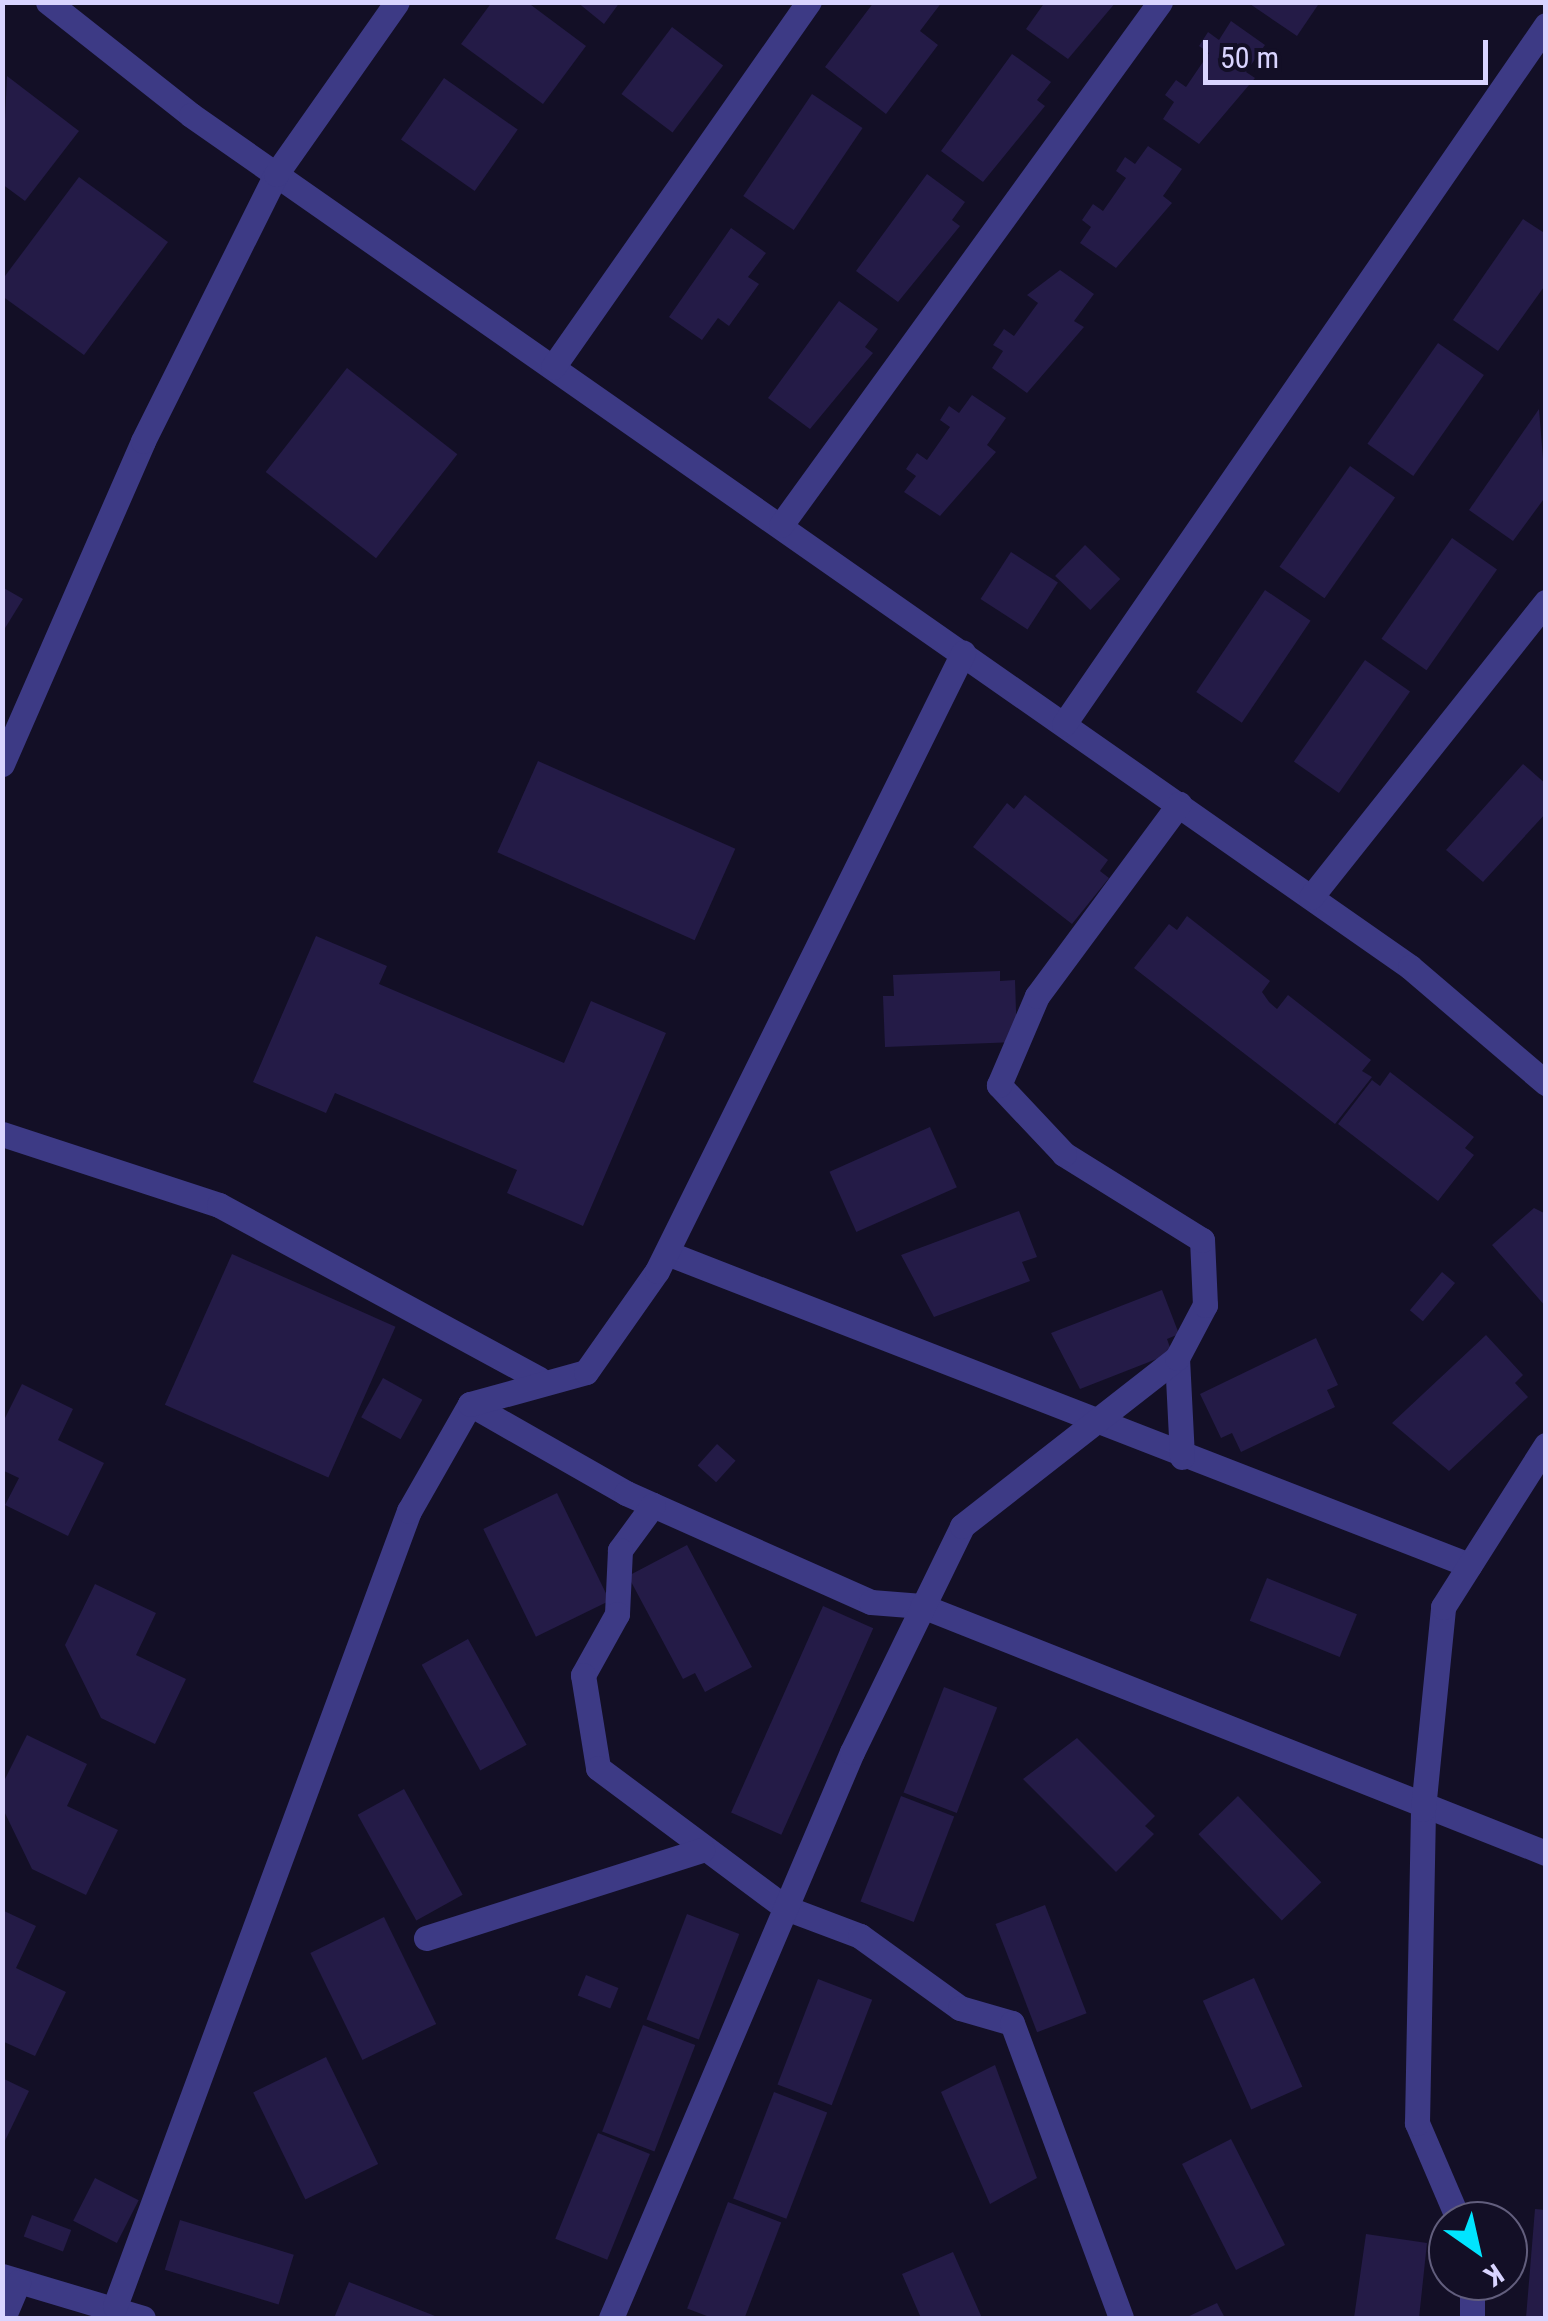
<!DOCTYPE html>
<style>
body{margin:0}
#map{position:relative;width:1548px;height:2321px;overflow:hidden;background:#130f26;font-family:"Roboto Condensed",sans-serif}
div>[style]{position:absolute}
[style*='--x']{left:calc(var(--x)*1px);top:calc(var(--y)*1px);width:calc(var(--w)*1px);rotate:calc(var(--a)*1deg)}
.building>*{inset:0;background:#241b47;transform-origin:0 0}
.minor>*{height:25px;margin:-12.5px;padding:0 12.5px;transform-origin:12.5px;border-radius:12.5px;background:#3d3a85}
span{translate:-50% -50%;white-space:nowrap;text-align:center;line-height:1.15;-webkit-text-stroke:8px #130f26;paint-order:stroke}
.frame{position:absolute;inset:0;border:5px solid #d9d4ff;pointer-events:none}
.north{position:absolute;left:1428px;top:2201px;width:100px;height:100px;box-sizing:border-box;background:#130f26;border:2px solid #625e7d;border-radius:50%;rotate:146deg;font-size:28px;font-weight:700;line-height:40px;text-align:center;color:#d9d4ff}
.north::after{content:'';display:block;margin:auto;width:35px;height:45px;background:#00e5ff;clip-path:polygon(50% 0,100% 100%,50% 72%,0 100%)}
.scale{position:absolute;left:1203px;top:40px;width:285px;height:45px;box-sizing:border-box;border:5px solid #d9d4ff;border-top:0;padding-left:12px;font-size:30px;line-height:35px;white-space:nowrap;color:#d9d4ff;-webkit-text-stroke:8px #130f26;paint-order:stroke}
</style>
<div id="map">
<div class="building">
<div style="clip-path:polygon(492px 2px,527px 2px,586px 46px,543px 104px,461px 44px)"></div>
<div style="clip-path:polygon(577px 2px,620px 2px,604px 24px)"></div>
<div style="clip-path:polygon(874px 2px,942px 2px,920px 31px,938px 45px,886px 114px,825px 67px)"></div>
<div style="clip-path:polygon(1045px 2px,1116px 2px,1068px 59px,1026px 29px)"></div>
<div style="clip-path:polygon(1247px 2px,1320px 2px,1297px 36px)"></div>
<div style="clip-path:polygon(1231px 21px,1265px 45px,1246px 72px,1255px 78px,1199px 144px,1163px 119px,1174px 102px,1165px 95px,1176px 80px,1186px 87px,1209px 53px,1199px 46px,1208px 32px,1219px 40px)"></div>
<div style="left:672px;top:27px;width:64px;height:84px;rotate:37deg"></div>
<div style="clip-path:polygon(1012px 54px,1051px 82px,1037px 100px,1045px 106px,983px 182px,941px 151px)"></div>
<div style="clip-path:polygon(7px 76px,79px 131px,25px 201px,2px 184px)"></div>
<div style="left:444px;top:78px;width:90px;height:75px;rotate:35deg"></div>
<div style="left:812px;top:94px;width:61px;height:123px;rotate:34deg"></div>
<div style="clip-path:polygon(1148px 146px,1182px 169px,1163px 196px,1172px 203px,1116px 268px,1080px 243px,1091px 227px,1082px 220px,1093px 204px,1103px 211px,1126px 178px,1116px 171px,1125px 157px,1135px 164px)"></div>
<div style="clip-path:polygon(927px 174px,965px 202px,952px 220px,960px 226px,898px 302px,856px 271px)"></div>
<div style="clip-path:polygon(79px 177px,168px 242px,84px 355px,2px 296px,2px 280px)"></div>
<div style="clip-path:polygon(1523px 219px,1546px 234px,1546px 284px,1498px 351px,1453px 320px)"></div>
<div style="clip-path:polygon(731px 228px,766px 253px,748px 277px,759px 284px,729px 326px,718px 318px,702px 340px,669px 317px)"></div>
<div style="clip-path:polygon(1060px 270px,1094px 294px,1074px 321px,1084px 327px,1027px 393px,992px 368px,1003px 351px,993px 345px,1004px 329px,1014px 336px,1038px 303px,1027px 295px)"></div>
<div style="clip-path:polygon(839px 301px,878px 329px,865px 347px,873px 353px,810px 429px,768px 398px)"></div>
<div style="left:1438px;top:343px;width:56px;height:123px;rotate:35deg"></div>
<div style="left:347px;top:368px;width:140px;height:132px;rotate:38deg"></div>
<div style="clip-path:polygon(972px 395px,1006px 418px,987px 445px,996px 452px,940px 516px,904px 492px,916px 476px,906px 469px,917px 453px,927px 460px,950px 427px,940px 420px,949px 406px,959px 413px)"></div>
<div style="clip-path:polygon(1539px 409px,1546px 496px,1513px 541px,1469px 510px)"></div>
<div style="left:1350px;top:466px;width:55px;height:123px;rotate:35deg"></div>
<div style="left:1452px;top:538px;width:55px;height:123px;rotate:35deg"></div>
<div style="left:1085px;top:545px;width:49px;height:43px;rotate:44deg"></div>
<div style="left:1011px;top:552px;width:56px;height:56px;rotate:33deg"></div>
<div style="clip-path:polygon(2px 587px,23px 599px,2px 633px)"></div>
<div style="left:1265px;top:590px;width:55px;height:123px;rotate:34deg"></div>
<div style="left:1365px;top:660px;width:55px;height:124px;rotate:35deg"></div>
<div style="left:538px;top:761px;width:216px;height:100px;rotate:24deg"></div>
<div style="clip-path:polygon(1523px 764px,1546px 784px,1546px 813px,1483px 882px,1446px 850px)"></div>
<div style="clip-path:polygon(1025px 795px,1108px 860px,1100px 871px,1109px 878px,1072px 924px,973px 847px,1007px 803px,1014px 809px)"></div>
<div style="clip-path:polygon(1187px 916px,1270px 981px,1262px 992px,1269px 1002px,1277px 1009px,1288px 995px,1371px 1060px,1362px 1071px,1372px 1077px,1335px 1124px,1134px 968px,1169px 924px,1177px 930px)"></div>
<div style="clip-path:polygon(316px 936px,387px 966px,379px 984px,564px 1063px,591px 1001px,666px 1033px,583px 1226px,507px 1193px,517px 1170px,335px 1093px,326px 1113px,253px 1082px)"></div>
<div style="clip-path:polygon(1000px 971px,1000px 981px,1015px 980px,1017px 1042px,885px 1047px,883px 996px,894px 996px,893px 975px)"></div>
<div style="clip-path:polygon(1390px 1072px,1474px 1137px,1465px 1148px,1474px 1155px,1438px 1201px,1338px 1124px,1372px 1080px,1380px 1086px)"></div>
<div style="left:930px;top:1127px;width:66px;height:110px;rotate:66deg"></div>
<div style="clip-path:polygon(1534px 1208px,1546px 1214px,1546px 1307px,1492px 1245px)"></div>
<div style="clip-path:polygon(1019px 1211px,1037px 1257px,1022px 1262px,1030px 1281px,934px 1317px,901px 1255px)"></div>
<div style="left:232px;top:1254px;width:179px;height:165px;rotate:24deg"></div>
<div style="left:1442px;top:1272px;width:17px;height:50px;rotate:40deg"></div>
<div style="clip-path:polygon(1162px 1290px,1179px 1334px,1167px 1339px,1172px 1353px,1080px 1389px,1051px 1333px)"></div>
<div style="clip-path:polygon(1486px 1335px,1523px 1375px,1515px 1383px,1528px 1397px,1449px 1471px,1392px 1423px)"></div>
<div style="clip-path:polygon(1316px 1338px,1338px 1385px,1327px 1390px,1335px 1407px,1241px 1452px,1232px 1433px,1221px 1438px,1200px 1394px)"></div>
<div style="left:383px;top:1378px;width:45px;height:45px;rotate:29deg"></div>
<div style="clip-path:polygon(22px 1384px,73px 1409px,58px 1440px,104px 1463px,68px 1536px,5px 1505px,19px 1478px,2px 1470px,2px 1424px)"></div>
<div style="left:717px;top:1444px;width:25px;height:29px;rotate:42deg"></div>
<div style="left:557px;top:1493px;width:120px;height:82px;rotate:64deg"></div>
<div style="clip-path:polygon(687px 1545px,752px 1667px,705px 1692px,695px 1673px,683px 1679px,628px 1576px)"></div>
<div style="left:1267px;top:1578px;width:97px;height:46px;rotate:22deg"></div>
<div style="clip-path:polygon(95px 1584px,156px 1613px,136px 1655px,186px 1679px,155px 1744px,101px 1718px,65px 1645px)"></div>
<div style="left:823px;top:1606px;width:55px;height:226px;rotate:24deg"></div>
<div style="left:468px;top:1639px;width:121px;height:53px;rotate:61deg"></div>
<div style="left:944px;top:1687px;width:57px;height:113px;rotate:21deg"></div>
<div style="clip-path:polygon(27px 1735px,87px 1764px,67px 1806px,118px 1830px,86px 1895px,32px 1869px,2px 1807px,2px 1785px)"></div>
<div style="clip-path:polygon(1077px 1738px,1155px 1816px,1145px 1826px,1154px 1834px,1116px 1872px,1023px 1779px)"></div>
<div style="left:404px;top:1789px;width:121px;height:53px;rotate:61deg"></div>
<div style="left:901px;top:1796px;width:57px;height:113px;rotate:21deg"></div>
<div style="left:1238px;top:1796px;width:120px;height:55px;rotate:46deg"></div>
<div style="left:1045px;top:1905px;width:116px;height:53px;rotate:69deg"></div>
<div style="clip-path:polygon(2px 1910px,36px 1926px,16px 1968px,66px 1992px,35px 2056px,2px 2041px)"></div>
<div style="left:687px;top:1914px;width:56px;height:113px;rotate:21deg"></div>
<div style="left:384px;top:1917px;width:119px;height:82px;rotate:64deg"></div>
<div style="left:586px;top:1975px;width:35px;height:22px;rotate:22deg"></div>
<div style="left:1254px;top:1978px;width:119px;height:56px;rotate:66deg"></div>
<div style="left:818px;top:1979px;width:58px;height:113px;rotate:21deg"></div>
<div style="left:643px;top:2025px;width:56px;height:114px;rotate:21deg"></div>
<div style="left:326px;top:2057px;width:119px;height:81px;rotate:64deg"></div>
<div style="clip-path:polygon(995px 2065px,1037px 2178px,990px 2204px,941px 2092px)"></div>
<div style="clip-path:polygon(2px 2078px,29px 2091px,2px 2147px)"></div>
<div style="left:774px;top:2092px;width:57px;height:114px;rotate:21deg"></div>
<div style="left:598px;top:2133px;width:56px;height:114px;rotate:22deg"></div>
<div style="left:1231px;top:2139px;width:119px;height:55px;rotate:63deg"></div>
<div style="left:95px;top:2178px;width:49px;height:48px;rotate:27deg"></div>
<div style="left:728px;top:2202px;width:57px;height:114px;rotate:21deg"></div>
<div style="clip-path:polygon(1535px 2209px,1546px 2210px,1546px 2318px,1526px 2318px)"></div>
<div style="left:32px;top:2215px;width:42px;height:23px;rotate:21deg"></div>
<div style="left:180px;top:2220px;width:119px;height:52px;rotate:17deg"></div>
<div style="clip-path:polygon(1366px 2234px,1427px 2243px,1419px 2318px,1354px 2318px)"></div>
<div style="clip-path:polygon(953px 2252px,982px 2318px,921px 2318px,902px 2274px)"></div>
<div style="clip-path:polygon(349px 2282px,440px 2318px,334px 2318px)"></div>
<div style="clip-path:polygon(1217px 2303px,1225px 2318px,1185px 2318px)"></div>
</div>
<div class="minor">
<div style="--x:48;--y:2;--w:182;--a:38.3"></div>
<div style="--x:191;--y:115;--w:1487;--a:34.95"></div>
<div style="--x:1410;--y:967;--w:179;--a:40.5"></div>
<div style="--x:553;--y:367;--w:446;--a:-55"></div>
<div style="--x:781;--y:525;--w:646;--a:-54.07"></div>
<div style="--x:1064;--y:724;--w:849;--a:-55.41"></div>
<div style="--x:2;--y:764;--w:352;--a:-66.4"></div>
<div style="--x:143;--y:441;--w:298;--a:-63.5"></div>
<div style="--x:276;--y:174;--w:210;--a:-54.9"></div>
<div style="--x:1311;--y:897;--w:377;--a:-51.5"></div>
<div style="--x:2;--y:1134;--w:228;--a:18.1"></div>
<div style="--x:219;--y:1205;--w:364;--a:28.5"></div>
<div style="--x:667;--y:1253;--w:861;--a:21.26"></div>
<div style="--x:1177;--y:1358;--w:99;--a:87.1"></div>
<div style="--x:470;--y:1404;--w:180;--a:29.7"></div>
<div style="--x:626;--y:1493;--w:268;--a:24"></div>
<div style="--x:871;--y:1602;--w:51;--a:4.5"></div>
<div style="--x:922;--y:1606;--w:671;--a:21.6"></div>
<div style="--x:653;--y:1505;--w:56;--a:126.3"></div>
<div style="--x:620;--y:1550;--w:64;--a:92.7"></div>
<div style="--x:617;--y:1614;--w:70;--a:119.1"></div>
<div style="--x:583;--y:1675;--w:94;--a:80.8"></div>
<div style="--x:598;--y:1768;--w:234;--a:36.7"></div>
<div style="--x:786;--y:1908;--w:79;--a:20.7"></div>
<div style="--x:860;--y:1936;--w:123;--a:35.8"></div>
<div style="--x:960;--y:2008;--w:54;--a:16.1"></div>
<div style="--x:1012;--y:2023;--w:314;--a:69.7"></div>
<div style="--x:426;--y:1938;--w:290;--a:-17.7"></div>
<div style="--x:1459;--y:2221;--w:107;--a:-113.2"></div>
<div style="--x:1417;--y:2123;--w:314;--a:-88.9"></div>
<div style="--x:1423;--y:1809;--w:203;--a:-84.3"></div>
<div style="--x:1443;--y:1607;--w:192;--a:-57.6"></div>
<div style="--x:2;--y:2276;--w:147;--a:16.6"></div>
<div style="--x:1472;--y:2281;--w:37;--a:90"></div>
<div style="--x:115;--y:2306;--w:848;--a:-69.71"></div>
<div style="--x:409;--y:1511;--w:123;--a:-60.3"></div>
<div style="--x:470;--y:1404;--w:120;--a:-15.4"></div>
<div style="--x:586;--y:1372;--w:123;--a:-54.9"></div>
<div style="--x:657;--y:1271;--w:690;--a:-63.66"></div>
<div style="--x:3;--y:2318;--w:39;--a:-67"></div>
<div style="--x:611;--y:2318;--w:615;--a:-66.94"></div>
<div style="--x:852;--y:1752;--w:251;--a:-64"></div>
<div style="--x:962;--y:1526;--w:273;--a:-38"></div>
<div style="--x:1177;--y:1358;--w:60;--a:-62.2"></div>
<div style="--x:1205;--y:1305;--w:65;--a:-92.6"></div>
<div style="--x:1202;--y:1240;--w:163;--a:-148.1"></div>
<div style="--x:1064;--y:1154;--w:95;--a:-133.3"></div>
<div style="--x:999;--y:1085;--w:97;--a:-66.9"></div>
<div style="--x:1037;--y:996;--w:239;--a:-53.5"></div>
</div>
<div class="frame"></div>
<div class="north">K</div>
<div class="scale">50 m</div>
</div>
